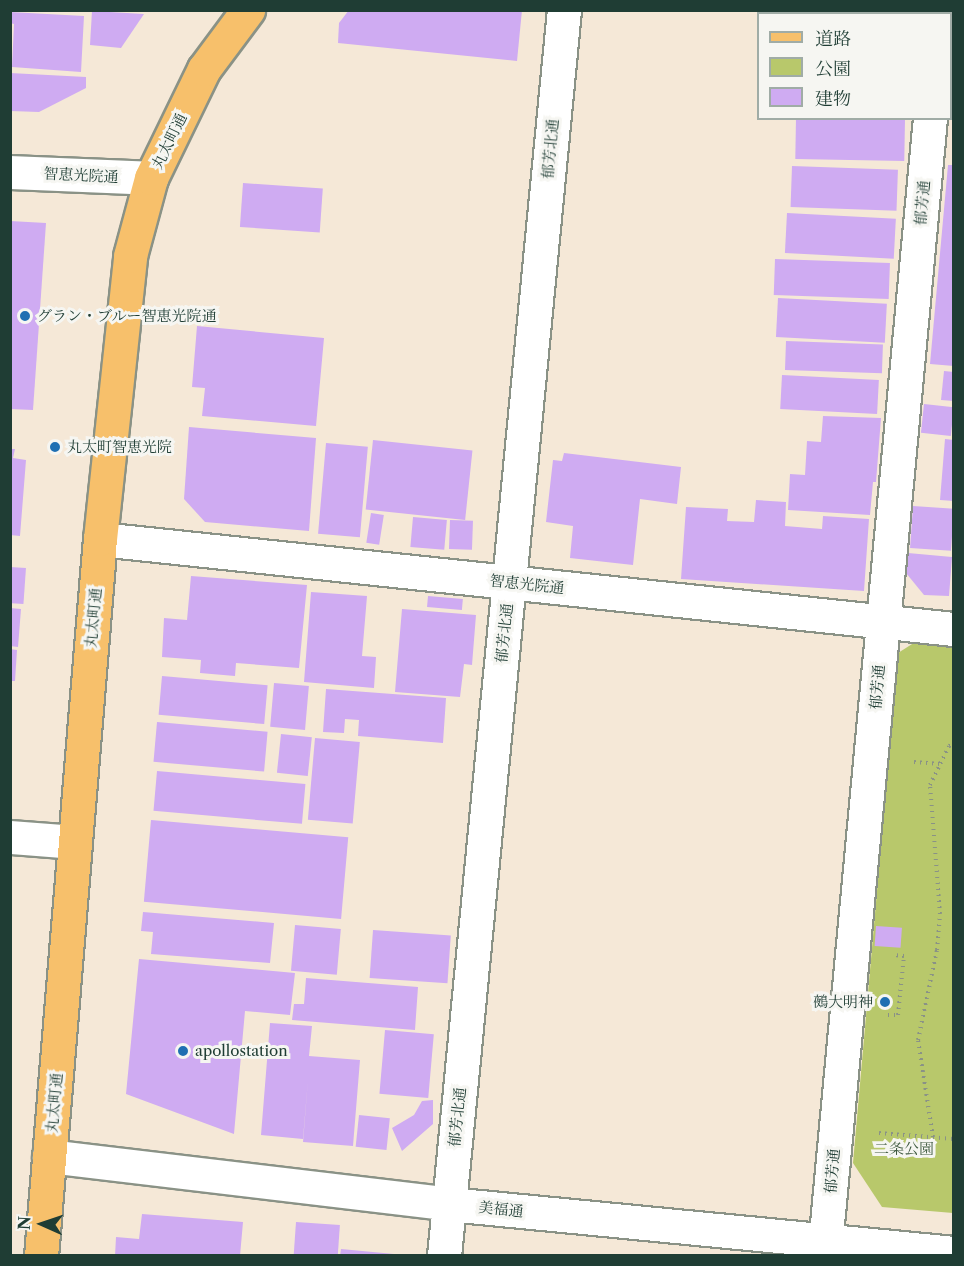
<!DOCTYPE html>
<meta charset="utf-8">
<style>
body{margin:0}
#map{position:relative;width:964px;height:1266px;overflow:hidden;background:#f5e8d7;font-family:"Libre Caslon Text","Noto Serif JP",serif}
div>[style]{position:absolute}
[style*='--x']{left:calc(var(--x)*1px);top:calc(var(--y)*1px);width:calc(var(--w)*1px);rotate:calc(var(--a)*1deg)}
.green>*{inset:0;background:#b8c86b}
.building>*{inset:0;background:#cfabf2;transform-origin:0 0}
.path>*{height:4px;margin-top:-2px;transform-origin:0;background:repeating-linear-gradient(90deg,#8a9286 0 1.5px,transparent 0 6px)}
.roads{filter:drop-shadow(2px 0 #8a9286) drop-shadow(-2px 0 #8a9286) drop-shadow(0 2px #8a9286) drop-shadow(0 -2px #8a9286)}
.minor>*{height:33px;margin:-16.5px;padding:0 16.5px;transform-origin:16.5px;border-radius:16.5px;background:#fff}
.major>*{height:33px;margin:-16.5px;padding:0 16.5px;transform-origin:16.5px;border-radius:16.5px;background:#f7c06b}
.dots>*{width:16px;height:16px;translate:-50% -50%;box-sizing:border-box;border:3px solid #f6f6f2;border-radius:50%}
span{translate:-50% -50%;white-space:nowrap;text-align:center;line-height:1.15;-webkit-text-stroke:6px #f6f6f2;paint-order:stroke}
.street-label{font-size:15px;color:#1f3d34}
.poi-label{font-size:15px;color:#1f3d34}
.left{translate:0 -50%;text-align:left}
.right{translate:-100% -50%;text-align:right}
.park-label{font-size:15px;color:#3e593f}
.frame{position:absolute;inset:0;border:12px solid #1f3d34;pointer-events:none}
.legend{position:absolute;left:757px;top:12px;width:195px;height:108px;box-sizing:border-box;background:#f6f6f2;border:2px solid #a0aca6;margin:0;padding:8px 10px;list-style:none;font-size:18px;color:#1f3d34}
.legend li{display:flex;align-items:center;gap:12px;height:30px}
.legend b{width:30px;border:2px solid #a0aca6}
.north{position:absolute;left:12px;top:1194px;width:60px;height:60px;-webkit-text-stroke:4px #f6f6f2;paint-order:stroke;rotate:273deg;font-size:16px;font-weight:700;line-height:24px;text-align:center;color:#1f3d34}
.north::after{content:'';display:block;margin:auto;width:21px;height:27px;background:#1f3d34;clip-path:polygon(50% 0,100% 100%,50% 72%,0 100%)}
</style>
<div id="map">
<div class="green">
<div style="clip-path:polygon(920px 639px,953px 643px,953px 1213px,882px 1207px,853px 1163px,898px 653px)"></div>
</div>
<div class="building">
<div style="clip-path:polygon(349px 10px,522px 10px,517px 61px,338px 43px,339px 23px)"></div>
<div style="clip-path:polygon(801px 10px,865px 12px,865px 14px,801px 14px)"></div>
<div style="clip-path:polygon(92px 11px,144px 14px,121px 48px,90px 45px)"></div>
<div style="clip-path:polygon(10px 12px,84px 16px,81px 72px,12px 67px,14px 24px,10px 23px)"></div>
<div style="clip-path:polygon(10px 73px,86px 77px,86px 88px,39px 112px,10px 111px)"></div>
<div style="left:796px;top:118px;width:109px;height:41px;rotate:1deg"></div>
<div style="clip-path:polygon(948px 165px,954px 165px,954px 366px,930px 364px)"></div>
<div style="left:792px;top:166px;width:106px;height:41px;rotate:2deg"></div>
<div style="left:243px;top:183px;width:80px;height:44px;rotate:4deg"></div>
<div style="left:787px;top:213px;width:109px;height:40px;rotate:3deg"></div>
<div style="clip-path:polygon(10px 221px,46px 223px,33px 410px,10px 409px)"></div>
<div style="left:775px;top:259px;width:115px;height:36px;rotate:2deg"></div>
<div style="left:778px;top:298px;width:109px;height:39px;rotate:3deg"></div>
<div style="clip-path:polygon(197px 326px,324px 338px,316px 426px,202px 416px,205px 388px,192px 387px)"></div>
<div style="left:786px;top:341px;width:97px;height:29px;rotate:2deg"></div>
<div style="clip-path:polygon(944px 371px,954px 372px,954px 401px,941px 400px)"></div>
<div style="left:782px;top:375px;width:97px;height:34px;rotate:3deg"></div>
<div style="left:924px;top:404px;width:30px;height:29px;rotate:6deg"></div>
<div style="clip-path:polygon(823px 416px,881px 418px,876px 482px,873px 482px,870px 515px,788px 510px,790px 474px,805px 475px,807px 441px,821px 442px)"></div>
<div style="clip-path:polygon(189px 427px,316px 438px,309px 531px,205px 522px,184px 499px)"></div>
<div style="clip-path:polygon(945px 439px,954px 440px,954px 501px,940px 500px)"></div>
<div style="left:373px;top:440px;width:100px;height:70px;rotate:6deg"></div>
<div style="left:326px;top:443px;width:42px;height:91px;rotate:5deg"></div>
<div style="clip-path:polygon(10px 449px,15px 449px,13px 458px,26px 460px,20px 536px,10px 535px)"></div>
<div style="clip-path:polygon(564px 453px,681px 467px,677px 504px,640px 499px,633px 565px,570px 558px,573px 526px,546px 522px,553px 460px,562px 461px)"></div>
<div style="clip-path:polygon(756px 500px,786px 502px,785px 526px,822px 529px,823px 516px,869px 519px,864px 591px,681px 579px,686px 507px,728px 509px,727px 521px,754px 522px)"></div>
<div style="left:913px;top:506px;width:41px;height:42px;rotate:4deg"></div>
<div style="left:371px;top:513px;width:13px;height:30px;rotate:9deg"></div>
<div style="left:413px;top:517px;width:34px;height:30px;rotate:5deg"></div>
<div style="left:450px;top:520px;width:23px;height:29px;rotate:2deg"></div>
<div style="clip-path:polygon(908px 553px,952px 557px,949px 596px,924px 595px,906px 573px)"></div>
<div style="left:10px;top:567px;width:16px;height:36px;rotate:4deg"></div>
<div style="clip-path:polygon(191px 576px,307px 585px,299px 668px,236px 663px,235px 676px,200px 673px,201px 660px,162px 657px,164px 618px,187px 620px)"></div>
<div style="clip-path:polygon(311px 592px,367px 596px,362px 656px,376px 657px,374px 688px,304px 682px)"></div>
<div style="left:428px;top:596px;width:35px;height:11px;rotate:5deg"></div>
<div style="clip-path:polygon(10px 608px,21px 609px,18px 647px,10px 646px)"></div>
<div style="clip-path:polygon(402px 609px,476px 615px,472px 665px,464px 664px,460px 697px,395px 692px)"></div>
<div style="clip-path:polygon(10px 649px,17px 650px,15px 681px,10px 681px)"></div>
<div style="left:162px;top:676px;width:106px;height:39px;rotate:5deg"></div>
<div style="left:274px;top:683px;width:35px;height:44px;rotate:5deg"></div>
<div style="clip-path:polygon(326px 689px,446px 698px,443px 743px,358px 736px,359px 720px,345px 719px,344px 733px,323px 732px)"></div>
<div style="left:157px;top:722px;width:111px;height:40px;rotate:5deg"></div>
<div style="left:281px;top:734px;width:31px;height:39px;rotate:6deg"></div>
<div style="left:315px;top:738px;width:45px;height:82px;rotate:5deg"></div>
<div style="left:157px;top:771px;width:149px;height:40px;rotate:5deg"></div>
<div style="left:151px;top:820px;width:198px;height:82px;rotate:5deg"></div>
<div style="clip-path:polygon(143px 912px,274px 923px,270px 963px,151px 954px,153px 932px,141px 931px)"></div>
<div style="left:295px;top:925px;width:46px;height:46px;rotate:5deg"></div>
<div style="left:876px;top:926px;width:26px;height:20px;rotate:4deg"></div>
<div style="left:373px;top:930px;width:78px;height:48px;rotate:4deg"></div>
<div style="clip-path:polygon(139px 959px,295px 973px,290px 1015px,245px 1011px,234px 1134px,126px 1094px)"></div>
<div style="clip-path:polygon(306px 978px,418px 987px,415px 1030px,292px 1020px,294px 1004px,304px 1004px)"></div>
<div style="clip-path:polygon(270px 1023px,312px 1026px,309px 1056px,360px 1060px,353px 1146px,303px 1142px,308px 1079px,303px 1139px,261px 1135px)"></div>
<div style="left:385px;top:1030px;width:49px;height:64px;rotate:5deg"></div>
<div style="clip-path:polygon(433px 1100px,433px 1124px,402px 1151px,392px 1128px,414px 1115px,422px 1101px)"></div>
<div style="left:359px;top:1115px;width:31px;height:32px;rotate:6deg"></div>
<div style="clip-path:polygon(142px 1214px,243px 1222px,240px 1256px,115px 1256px,116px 1237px,139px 1239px)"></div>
<div style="left:296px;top:1222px;width:44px;height:34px;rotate:4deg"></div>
<div style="clip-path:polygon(341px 1249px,394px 1254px,393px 1256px,340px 1256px)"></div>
</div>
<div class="path">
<div style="--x:914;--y:762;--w:27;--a:4"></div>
<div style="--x:888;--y:1015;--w:10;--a:0"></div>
<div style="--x:898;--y:1015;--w:59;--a:-84.2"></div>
<div style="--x:904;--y:956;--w:10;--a:-174"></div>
<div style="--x:879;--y:1133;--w:75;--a:4.6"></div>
<div style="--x:933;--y:1137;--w:98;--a:-98.8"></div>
<div style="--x:918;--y:1040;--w:92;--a:-78.1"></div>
<div style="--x:937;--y:950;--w:36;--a:-85"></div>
<div style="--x:940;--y:914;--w:129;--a:-94.4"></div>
<div style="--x:930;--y:785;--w:43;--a:-64"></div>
<div style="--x:949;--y:746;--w:6;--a:-31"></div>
</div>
<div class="roads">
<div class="minor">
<div style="--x:940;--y:14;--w:4;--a:-90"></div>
<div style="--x:10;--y:172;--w:141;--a:2.4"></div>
<div style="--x:100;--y:539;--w:859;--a:6.02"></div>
<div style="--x:10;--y:837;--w:65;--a:4.4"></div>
<div style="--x:49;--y:1156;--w:403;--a:6.8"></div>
<div style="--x:449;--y:1204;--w:507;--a:5.54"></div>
<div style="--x:444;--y:1256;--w:1252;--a:-84.5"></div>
<div style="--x:824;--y:1256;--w:1143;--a:-84.68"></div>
</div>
<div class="major">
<div style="--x:41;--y:1256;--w:719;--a:-85.3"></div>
<div style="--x:100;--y:539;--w:285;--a:-83.9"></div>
<div style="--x:130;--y:256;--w:81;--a:-74.9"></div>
<div style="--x:151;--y:178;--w:121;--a:-64.1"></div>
<div style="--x:204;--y:69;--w:74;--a:-53.3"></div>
</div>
</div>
<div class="dots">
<div style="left:25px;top:316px;background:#1f6fb2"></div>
<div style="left:55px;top:447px;background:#1f6fb2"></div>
<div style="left:885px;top:1002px;background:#1f6fb2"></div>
<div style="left:183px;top:1051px;background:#1f6fb2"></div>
</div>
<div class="street-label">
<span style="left:169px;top:141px;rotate:-64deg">丸太町通</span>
<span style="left:550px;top:149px;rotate:-85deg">郁芳北通</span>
<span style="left:81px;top:175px;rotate:3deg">智恵光院通</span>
<span style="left:922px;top:203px;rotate:-85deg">郁芳通</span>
<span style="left:527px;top:584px;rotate:6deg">智恵光院通</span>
<span style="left:93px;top:618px;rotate:-85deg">丸太町通</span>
<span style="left:504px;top:633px;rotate:-84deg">郁芳北通</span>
<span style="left:877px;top:687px;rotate:-85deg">郁芳通</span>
<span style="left:54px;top:1103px;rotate:-85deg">丸太町通</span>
<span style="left:457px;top:1117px;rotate:-84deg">郁芳北通</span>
<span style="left:832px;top:1171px;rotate:-85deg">郁芳通</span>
<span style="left:501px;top:1209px;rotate:6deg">美福通</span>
</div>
<div class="poi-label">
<span class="left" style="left:37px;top:316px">グラン・ブルー智恵光院通</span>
<span class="left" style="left:67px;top:447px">丸太町智恵光院</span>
<span class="right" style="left:873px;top:1002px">鵺大明神</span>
<span class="left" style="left:195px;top:1051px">apollostation</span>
</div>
<div class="park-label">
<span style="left:904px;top:1149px">二条公園</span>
</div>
<div class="frame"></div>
<ul class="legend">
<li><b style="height:8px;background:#f7c06b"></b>道路</li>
<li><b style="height:16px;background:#b8c86b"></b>公園</li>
<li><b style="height:16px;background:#cfabf2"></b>建物</li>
</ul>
<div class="north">N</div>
</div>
